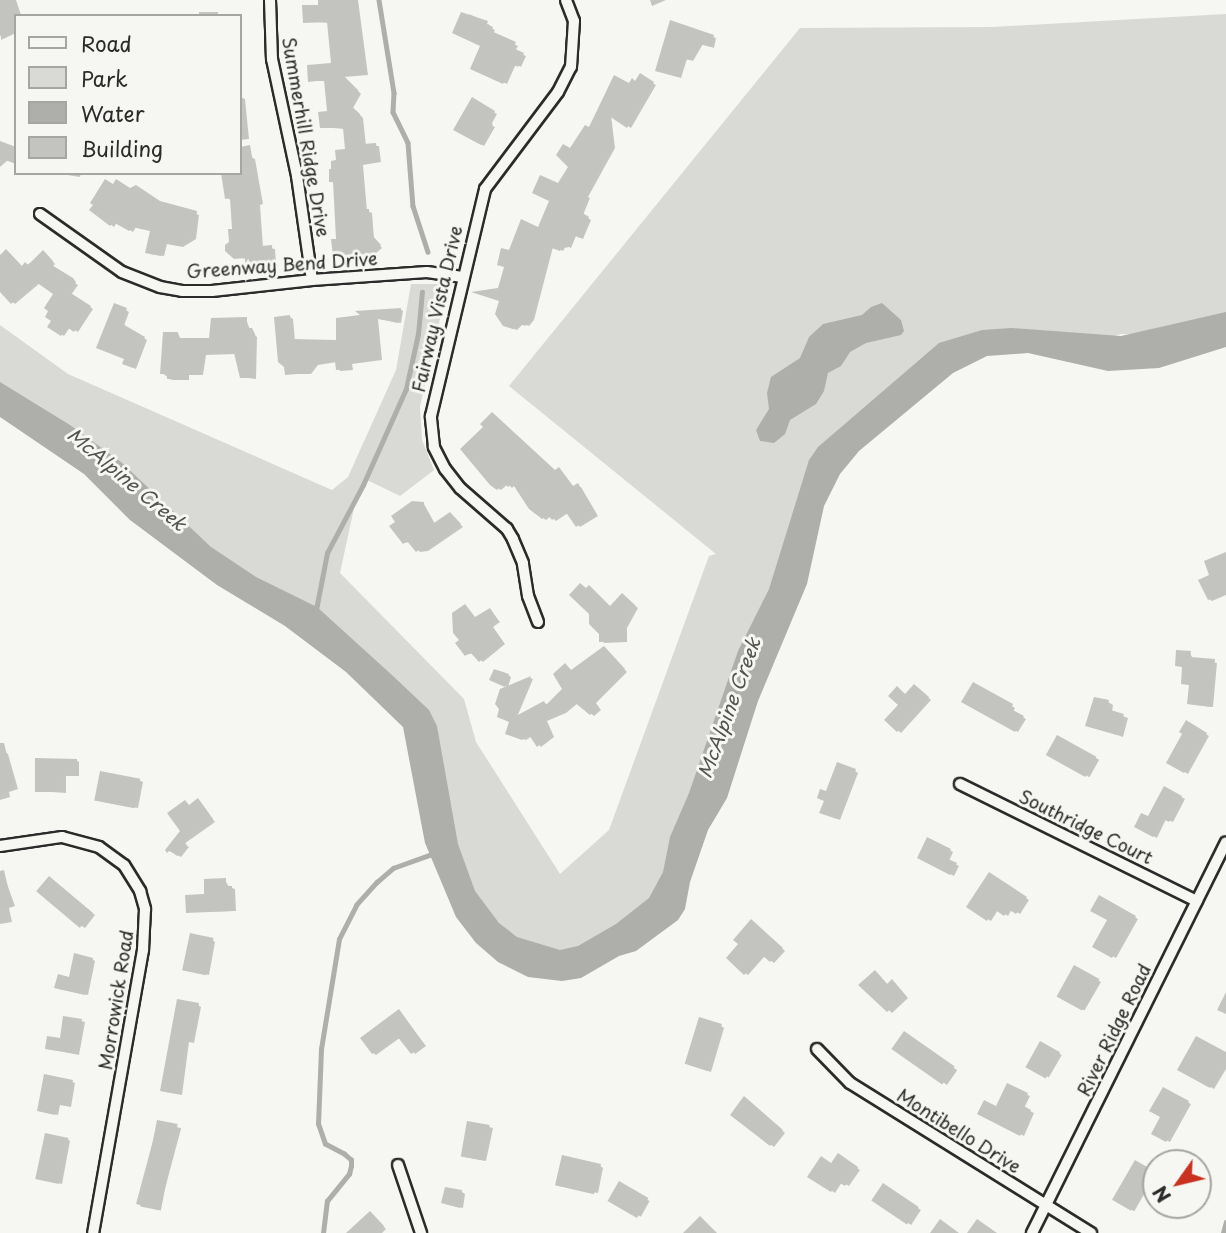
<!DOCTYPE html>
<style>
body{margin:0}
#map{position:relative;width:1226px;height:1233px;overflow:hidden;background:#f6f6f2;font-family:"Playpen Sans",sans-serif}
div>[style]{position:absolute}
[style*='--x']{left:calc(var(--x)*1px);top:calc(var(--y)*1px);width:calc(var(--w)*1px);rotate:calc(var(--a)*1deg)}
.green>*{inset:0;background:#d9d9d5}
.water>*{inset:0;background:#aeaeab}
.shadow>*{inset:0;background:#0003;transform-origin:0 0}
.stream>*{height:4.5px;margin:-2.25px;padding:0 2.25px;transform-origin:2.25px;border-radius:2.25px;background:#aeaeab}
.building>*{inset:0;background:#c3c3c0;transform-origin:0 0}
.roads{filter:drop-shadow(2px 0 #2b2b2b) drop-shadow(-2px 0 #2b2b2b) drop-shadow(0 2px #2b2b2b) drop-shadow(0 -2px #2b2b2b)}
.street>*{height:10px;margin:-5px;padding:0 5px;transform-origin:5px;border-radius:5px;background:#f6f6f2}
span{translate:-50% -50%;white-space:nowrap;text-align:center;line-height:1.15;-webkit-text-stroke:6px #f6f6f2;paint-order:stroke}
.street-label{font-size:18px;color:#2b2b2b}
.water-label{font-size:19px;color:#525251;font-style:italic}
.legend{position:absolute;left:14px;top:14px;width:228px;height:161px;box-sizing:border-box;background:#f6f6f2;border:2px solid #a5a5a2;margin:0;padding:9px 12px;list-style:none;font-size:21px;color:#2b2b2b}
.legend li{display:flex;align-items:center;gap:14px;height:35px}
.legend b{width:35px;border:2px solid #a5a5a2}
.north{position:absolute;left:1142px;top:1149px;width:70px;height:70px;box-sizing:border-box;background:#f6f6f2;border:2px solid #a5a5a2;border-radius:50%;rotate:236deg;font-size:19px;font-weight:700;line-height:28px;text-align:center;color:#2b2b2b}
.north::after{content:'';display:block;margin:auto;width:24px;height:32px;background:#c8321e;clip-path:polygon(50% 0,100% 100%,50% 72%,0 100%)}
</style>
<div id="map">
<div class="green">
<div style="clip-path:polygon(1226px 14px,1226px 319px,1147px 334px,1121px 334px,1071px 348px,988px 342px,849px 436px,670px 905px,601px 947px,534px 954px,457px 898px,411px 700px,0 401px,0 325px,68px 374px,332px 490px,348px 477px,396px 370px,411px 284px,439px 284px,445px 296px,420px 407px,422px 440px,434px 470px,400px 496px,365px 479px,356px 499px,340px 573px,464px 699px,476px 742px,560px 874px,609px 830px,709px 556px,716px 554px,509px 386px,800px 28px,993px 27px)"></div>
</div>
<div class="water">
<div style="clip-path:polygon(882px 303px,901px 320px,904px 331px,901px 335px,866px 343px,850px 352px,841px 366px,828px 373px,824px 391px,816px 404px,790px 420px,785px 434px,774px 443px,760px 441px,756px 430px,769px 409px,767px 393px,771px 377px,800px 358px,809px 337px,823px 324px,862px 315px,871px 307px)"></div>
<div style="clip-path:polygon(1226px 312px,1226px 347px,1159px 368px,1108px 371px,1028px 353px,987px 356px,953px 373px,859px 451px,840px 474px,824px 506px,807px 584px,758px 701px,727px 798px,708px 830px,690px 882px,685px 909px,678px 920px,636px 951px,619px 956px,581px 978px,562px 981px,528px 977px,498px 962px,476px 943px,456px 917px,425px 843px,403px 727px,346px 672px,285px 626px,217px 585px,130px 520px,84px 474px,0 417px,0 382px,70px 425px,121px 462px,211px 547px,256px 577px,317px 607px,393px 676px,429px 710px,437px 726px,458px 844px,475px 891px,499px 923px,517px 937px,560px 950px,578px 946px,616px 924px,649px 898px,663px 872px,670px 837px,689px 793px,738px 651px,769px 589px,809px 460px,818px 447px,939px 343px,982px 330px,1011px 328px,1121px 336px)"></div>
</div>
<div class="shadow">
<div style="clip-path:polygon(16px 0,21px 15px,25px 16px,16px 16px,16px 33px,1px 40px,0 1px)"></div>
<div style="clip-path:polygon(320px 0,358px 0,368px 75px,344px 77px,361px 94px,353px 108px,363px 118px,366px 146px,379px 146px,381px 162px,363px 165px,367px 211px,372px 213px,374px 238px,382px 248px,375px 254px,334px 255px,338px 240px,335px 184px,331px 181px,337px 162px,347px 151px,345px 129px,321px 127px,329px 113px,326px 81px,310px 81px,333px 65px,329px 23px,304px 21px,320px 6px)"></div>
<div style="clip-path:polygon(650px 0,666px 0,652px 6px)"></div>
<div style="left:199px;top:12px;width:19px;height:4px"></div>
<div style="clip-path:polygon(469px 14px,486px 22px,485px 33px,489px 23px,489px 27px,495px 30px,493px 34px,518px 46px,515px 51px,526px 56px,521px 67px,516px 64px,507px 84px,475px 70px,482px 46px)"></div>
<div style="clip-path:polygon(671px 22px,716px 38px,714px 48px,703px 44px,693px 61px,687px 59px,681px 78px,657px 71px)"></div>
<div style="clip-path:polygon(640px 76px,656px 85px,631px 128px,611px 115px,615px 148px,588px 197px,590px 198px,583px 215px,591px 220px,583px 239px,576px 236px,571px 248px,566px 246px,563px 251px,553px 247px,534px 320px,529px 326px,523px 324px,517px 330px,508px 327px,500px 289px,510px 252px,539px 229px,570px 167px,571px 151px)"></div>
<div style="clip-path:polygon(240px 97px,245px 99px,249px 139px,240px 140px)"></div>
<div style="clip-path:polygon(472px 100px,497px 114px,491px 125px,495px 127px,484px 146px,455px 129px)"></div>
<div style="clip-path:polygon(0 141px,8px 160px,0 167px)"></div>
<div style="clip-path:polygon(251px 157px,255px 159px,263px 204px,260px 205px,263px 247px,275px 249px,276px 262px,250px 264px,247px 259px,235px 257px,231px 243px,234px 230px,231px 200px,227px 198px,240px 173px,240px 160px)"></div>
<div style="clip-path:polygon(55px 173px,81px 173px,80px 177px)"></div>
<div style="clip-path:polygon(160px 202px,199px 215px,196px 239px,183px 247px,167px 244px,164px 256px,150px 254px,152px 231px,136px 227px,133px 232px,117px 222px,114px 227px,92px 210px)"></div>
<div style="clip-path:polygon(46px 254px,55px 264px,52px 267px,78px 285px,71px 295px,93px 309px,78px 332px,70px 327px,64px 336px,49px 326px,54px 320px,55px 294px,40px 283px,15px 304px,0 290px,0 257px,23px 267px)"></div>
<div style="clip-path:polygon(400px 309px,403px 311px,401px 323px,378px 319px,382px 360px,352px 364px,353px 370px,340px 371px,337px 362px,318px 365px,311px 374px,286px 374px,290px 317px,293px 319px,295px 341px,338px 342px,337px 319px)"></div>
<div style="clip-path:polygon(126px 310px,129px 312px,124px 326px,147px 340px,136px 369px,127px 365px,126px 358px,102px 349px)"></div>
<div style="clip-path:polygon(246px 319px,250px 330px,257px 337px,256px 379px,241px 377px,236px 354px,206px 355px,203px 375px,189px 375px,189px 380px,172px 380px,162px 373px,165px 333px,178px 333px,181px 340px,211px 340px)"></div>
<div style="clip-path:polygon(559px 469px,574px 488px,581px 487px,598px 516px,580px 527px,568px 513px,556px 521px,551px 516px,546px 520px,543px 518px,515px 485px,512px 488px,508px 484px,501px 490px,491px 484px)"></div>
<div style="clip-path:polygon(424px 504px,435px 524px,450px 514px,463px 527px,428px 551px,420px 552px,410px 542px,404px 543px)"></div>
<div style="clip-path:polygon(1226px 554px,1226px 595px,1212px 601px,1209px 599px,1212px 576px)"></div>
<div style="clip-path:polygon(625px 597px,638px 608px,627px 628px,627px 642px,604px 643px,601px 633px,611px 607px)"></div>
<div style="clip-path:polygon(466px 606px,476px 619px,490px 610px,500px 622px,493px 627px,505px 644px,483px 662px,473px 653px,466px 655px,461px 641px)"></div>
<div style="clip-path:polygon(604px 648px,627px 672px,596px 703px,601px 710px,594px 716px,578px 703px,566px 713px,547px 721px,554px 737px,541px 747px,532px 736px,526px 740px,510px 735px,511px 721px,502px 691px,530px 678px,533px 679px,517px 717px,544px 703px,549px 705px,565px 689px,565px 665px,572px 671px)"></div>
<div style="clip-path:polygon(1190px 653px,1193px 659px,1217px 663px,1213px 707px,1189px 704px,1191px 686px,1183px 683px,1184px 667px,1176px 665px)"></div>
<div style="clip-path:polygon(508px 675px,511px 677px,508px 687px,492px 679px)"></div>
<div style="clip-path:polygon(974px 684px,1015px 708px,1013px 712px,1026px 719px,1018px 732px,964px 702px)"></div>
<div style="clip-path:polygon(918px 688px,931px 700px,901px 733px,886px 720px,906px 695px)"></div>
<div style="clip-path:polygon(1108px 702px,1113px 705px,1112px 712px,1128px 718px,1123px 737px,1087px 725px)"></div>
<div style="clip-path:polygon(1187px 722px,1209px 736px,1188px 774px,1168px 762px,1184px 734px)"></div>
<div style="left:1058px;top:737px;width:47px;height:20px;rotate:29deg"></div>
<div style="clip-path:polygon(5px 752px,8px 754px,18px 789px,9px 792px,10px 797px,0 800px,0 753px)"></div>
<div style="clip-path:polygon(76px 760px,79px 762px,79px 776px,66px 776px,66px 793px,37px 791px)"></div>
<div style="clip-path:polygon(855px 771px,858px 773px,840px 820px,825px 814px,827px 793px)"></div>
<div style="clip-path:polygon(139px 780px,143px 782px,138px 808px,99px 801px)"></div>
<div style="clip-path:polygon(1165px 789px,1185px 799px,1173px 822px,1166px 819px,1157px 838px,1136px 827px,1149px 819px)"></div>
<div style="clip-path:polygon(198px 800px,215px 822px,184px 844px,189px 847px,181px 857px,167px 850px,182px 831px,185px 802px,190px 806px)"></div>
<div style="clip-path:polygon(928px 839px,953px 852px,949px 861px,959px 866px,954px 876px,919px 858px)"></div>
<div style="clip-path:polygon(989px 875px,1029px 900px,1020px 914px,1012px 909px,1008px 916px,998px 910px,991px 921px,969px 907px)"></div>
<div style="clip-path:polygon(52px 880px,95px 915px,85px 928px,82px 926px)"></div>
<div style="clip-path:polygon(225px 880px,229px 887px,235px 889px,236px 911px,187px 912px)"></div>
<div style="clip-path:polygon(7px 884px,15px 906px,9px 908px,12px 922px,0 924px,0 886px)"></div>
<div style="clip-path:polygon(1099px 898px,1138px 919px,1116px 958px,1095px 946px,1109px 919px)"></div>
<div style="clip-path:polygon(754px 923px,785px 951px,774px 963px,765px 956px,748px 975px,745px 973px)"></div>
<div style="clip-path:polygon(212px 940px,215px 942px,209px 975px,188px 971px)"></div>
<div style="clip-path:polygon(92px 959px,95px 961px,88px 995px,59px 989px)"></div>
<div style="left:1075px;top:967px;width:30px;height:33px;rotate:30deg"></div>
<div style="clip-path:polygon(878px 974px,888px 985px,895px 983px,908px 998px,892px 1013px,874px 995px)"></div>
<div style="clip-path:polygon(1226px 992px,1226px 1014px,1217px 1010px)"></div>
<div style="clip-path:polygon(198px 1005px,201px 1007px,194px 1043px,189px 1042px,182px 1095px,165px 1092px,162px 1091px)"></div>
<div style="clip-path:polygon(399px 1011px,426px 1046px,415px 1054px,401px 1037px,376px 1055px,373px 1053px)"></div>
<div style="clip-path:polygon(81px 1021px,85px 1022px,79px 1055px,47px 1048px,61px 1040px)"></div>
<div style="clip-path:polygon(721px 1026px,724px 1028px,711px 1072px,690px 1065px)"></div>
<div style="left:904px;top:1033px;width:65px;height:18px;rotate:35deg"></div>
<div style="left:1041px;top:1043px;width:24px;height:26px;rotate:30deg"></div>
<div style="clip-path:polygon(1226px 1054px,1226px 1069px,1214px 1089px,1180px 1069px)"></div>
<div style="clip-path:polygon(72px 1082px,75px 1083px,71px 1107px,60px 1105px,58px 1115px,39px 1110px)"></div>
<div style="clip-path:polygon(1008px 1085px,1030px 1096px,1024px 1108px,1034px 1113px,1024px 1136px,979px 1113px,997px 1108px)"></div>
<div style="clip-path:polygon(1164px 1089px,1191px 1104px,1170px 1142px,1153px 1133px,1162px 1117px)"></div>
<div style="clip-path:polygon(748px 1100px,785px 1133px,774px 1147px,732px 1115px)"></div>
<div style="left:158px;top:1122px;width:24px;height:85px;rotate:15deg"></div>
<div style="clip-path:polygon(489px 1127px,493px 1128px,486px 1161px,465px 1157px)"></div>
<div style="clip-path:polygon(67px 1139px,70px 1141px,62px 1184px,38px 1178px)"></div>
<div style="clip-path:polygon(838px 1155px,860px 1170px,849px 1186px,842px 1182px,835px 1193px,810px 1176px,832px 1165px)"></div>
<div style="left:1135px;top:1162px;width:24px;height:43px;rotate:30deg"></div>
<div style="clip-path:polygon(600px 1166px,603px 1168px,598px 1193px,559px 1186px)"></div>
<div style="left:619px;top:1184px;width:35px;height:18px;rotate:29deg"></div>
<div style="left:884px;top:1186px;width:44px;height:18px;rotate:33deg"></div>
<div style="clip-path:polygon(462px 1192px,465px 1194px,463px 1208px,446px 1204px)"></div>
<div style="clip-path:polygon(373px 1215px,386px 1229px,382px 1233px,349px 1233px)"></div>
</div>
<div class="stream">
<div style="--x:379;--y:0;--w:94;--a:80.8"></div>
<div style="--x:394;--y:93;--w:19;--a:93"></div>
<div style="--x:393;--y:112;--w:34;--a:64"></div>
<div style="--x:408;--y:143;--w:63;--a:85.5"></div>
<div style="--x:413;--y:206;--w:48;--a:71.9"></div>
<div style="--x:316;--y:610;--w:58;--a:-79.1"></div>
<div style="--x:327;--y:553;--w:77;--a:-62.1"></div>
<div style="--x:363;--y:485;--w:105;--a:-65.9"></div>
<div style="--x:406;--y:389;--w:56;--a:-77.7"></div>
<div style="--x:418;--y:334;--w:42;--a:-84.6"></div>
<div style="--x:323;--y:1233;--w:32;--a:-83"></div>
<div style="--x:327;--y:1201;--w:35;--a:-51"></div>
<div style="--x:349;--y:1174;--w:8;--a:-76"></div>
<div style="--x:351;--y:1166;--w:6;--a:-90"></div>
<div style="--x:351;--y:1160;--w:9;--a:-139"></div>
<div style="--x:344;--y:1154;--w:21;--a:-152"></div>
<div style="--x:325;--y:1144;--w:21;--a:-109"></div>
<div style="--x:318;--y:1124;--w:75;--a:-87.7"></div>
<div style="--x:321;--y:1049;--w:111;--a:-80.7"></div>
<div style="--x:339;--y:939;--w:38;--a:-63"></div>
<div style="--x:356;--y:905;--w:31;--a:-48"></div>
<div style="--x:377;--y:882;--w:21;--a:-41"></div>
<div style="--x:393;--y:868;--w:45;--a:-19.7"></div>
<div style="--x:1223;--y:1233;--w:11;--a:-75"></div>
</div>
<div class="building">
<div style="clip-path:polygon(0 0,15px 0,19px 16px,16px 16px,16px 31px,0 36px)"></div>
<div style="clip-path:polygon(318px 0,357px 0,365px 74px,344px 76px,358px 90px,359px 95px,350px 105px,360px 114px,363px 144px,376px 143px,378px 161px,360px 164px,364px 209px,369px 209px,371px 234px,381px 245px,371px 254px,333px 256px,331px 239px,336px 239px,333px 182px,329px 182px,329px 169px,331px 169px,331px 161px,336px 160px,335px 150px,345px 149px,343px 128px,320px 128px,318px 112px,327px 111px,324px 80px,308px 82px,307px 65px,331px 63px,327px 22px,303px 23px,302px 5px,318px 5px)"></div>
<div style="clip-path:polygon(461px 12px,488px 21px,487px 24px,493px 27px,491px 31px,516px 42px,513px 48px,524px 53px,518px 67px,512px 64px,503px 84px,470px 69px,480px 46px,452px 33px)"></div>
<div style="clip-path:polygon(670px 20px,714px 35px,711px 47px,699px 44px,690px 60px,684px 59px,678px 77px,655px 71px)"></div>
<div style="clip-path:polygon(640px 73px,654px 82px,627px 128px,609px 116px,613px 146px,585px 194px,588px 195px,581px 212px,589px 217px,580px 238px,573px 235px,567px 248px,562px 246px,560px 251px,549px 247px,531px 319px,525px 326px,519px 323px,513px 329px,503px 326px,495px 314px,499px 301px,471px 292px,498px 288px,504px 267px,497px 265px,501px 248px,509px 250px,521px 219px,538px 227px,549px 201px,532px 193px,540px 175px,558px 183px,568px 167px,556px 155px,563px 144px,570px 148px,585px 125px,589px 127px,614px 75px,629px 83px,632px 78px,635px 81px)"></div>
<div style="clip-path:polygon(472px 97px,495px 111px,489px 122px,493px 124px,481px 145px,453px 130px)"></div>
<div style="clip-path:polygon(0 141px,16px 147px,16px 164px,0 158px)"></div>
<div style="clip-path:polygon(250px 145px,260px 203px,257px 204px,261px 246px,272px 245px,273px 261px,245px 264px,245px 258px,234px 259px,225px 251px,225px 245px,229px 242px,228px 229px,232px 229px,230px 198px,225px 199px,221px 173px,240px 173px,240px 147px)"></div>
<div style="clip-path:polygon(105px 179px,113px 184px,116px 179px,130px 188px,136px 185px,160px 201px,197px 211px,194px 238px,189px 237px,179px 246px,164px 243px,161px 256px,145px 253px,150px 231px,132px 227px,129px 231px,113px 222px,110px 226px,89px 210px,93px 205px,90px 203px)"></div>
<div style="clip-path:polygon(6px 249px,22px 266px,25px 262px,28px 265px,43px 250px,53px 261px,50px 264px,73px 278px,76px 282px,69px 292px,91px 306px,74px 332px,67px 327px,61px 336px,47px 327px,51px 321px,45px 317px,48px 311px,44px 308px,53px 294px,36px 282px,11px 304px,0 292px,0 255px)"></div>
<div style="clip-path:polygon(114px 303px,127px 308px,121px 323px,145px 337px,133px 368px,122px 364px,124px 359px,96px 348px)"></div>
<div style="clip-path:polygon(401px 308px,398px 323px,375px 318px,379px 359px,350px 363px,350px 369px,336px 370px,335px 361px,315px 364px,308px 373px,285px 375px,284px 367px,278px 362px,274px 317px,290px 315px,292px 339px,336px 340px,336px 318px,360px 315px,355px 311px)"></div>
<div style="clip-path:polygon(247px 317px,247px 328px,252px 328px,255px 334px,253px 378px,240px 378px,234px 353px,204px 354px,200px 375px,186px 375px,186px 380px,167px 379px,167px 374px,160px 374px,163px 332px,178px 332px,178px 338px,209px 338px,211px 318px)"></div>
<div style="clip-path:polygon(492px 412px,555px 470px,559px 467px,573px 486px,578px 483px,595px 514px,576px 527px,565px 511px,552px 520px,548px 515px,542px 519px,529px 509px,512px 483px,508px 487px,504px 483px,497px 490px,490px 485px,460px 449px,483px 427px,480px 424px)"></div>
<div style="clip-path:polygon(412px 501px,424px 502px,424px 509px,434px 523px,450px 512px,461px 524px,423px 551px,421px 548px,416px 552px,407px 541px,403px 544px,389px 526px,395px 522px,391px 516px)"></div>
<div style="clip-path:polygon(1226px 552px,1226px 593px,1208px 600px,1198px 580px,1209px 575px,1204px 561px)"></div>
<div style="clip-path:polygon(580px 583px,586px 588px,589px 585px,610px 606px,622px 593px,635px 605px,626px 619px,625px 641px,599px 642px,599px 634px,589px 624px,589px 614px,569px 595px)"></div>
<div style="clip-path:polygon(465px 604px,475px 617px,490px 608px,498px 620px,491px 625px,503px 642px,479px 662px,470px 652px,465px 656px,455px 643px,459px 640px,453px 633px,452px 613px)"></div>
<div style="clip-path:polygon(604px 646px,625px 669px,593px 701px,599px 708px,590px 715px,574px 702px,563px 712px,544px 720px,552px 735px,537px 747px,529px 735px,522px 740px,505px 734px,509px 722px,497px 717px,499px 709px,495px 704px,500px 689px,531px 676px,514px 717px,544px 701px,546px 705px,562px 689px,553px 674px,565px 663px,571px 670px)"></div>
<div style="clip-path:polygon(1176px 650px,1191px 651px,1190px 657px,1215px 659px,1211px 707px,1187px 704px,1189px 685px,1181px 684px,1182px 667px,1175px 666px)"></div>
<div style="clip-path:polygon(494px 669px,509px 674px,505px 687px,489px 680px)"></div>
<div style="clip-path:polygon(973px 682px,1013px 704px,1011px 709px,1024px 716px,1015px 732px,961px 702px)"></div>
<div style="clip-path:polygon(914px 684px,929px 697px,897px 732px,884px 720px,898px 705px,888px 696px,897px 686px,905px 694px)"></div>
<div style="clip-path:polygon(1094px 697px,1109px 700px,1107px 709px,1124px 714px,1117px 735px,1085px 726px)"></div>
<div style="clip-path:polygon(1186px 720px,1207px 733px,1184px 773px,1166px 763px,1182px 734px,1179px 732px)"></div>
<div style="left:1057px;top:735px;width:45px;height:23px;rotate:29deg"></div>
<div style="clip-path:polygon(0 743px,4px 743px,15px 788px,0 792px)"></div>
<div style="clip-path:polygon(35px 758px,77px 759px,77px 775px,63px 775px,63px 792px,35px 792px)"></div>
<div style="clip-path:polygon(837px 762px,856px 769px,837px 819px,819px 813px,824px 801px,817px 798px,820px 789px,826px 791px)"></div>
<div style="left:100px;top:771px;width:41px;height:30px;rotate:11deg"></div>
<div style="clip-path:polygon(1164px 786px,1182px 796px,1169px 822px,1163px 819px,1153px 837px,1134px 827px,1141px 813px,1148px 816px)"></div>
<div style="clip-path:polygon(198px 798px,213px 819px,183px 841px,187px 845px,177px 856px,170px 850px,167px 853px,165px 850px,180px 831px,167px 813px,185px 800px,189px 805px)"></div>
<div style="clip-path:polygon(927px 837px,951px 849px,946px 858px,957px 863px,950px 875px,917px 858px)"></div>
<div style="clip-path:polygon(4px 870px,12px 905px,0 908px,0 871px)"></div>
<div style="clip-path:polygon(989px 872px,1027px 897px,1016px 914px,1008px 909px,1004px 916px,994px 909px,987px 921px,966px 907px)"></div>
<div style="left:49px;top:876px;width:57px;height:20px;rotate:40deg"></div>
<div style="clip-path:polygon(226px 878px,226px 886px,232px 886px,233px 911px,186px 913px,185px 895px,204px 894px,204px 879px)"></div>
<div style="clip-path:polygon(1099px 895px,1136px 916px,1112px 958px,1092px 947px,1107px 920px,1090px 911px)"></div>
<div style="clip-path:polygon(751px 919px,783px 948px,770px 962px,762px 955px,744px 975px,726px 958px,738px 944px,733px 940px)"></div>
<div style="left:190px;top:933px;width:24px;height:38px;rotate:12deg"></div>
<div style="clip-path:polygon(74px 953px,93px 958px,85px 995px,54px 988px,58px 974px,69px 977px)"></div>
<div style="left:1074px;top:965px;width:29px;height:36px;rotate:29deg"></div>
<div style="clip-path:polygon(875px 970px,887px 984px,892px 979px,906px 996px,887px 1012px,858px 985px)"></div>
<div style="clip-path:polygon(177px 999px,199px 1003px,191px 1042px,186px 1041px,179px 1094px,160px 1091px)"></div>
<div style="clip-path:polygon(399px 1009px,424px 1044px,411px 1054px,397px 1036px,372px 1054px,360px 1038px)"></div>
<div style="clip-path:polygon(63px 1016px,82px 1019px,76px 1054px,45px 1049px,47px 1036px,60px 1038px)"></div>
<div style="left:699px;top:1017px;width:24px;height:49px;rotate:17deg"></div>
<div style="left:904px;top:1031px;width:62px;height:22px;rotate:35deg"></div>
<div style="clip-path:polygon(1196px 1036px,1226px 1052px,1226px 1063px,1210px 1088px,1177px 1070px)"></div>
<div style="left:1040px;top:1041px;width:23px;height:30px;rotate:29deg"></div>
<div style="clip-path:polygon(44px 1074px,73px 1080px,68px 1106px,57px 1104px,55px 1115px,37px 1111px)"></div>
<div style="clip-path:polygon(1007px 1083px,1028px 1093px,1022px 1105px,1031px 1110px,1020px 1136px,977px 1114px,984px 1100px,996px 1106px)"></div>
<div style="clip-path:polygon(1163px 1087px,1189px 1101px,1166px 1142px,1151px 1134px,1160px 1117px,1149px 1111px)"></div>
<div style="clip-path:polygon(744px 1096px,783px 1130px,770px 1146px,730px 1115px)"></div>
<div style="left:157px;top:1120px;width:21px;height:88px;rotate:11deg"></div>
<div style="left:467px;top:1121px;width:23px;height:36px;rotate:10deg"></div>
<div style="left:45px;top:1133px;width:24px;height:47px;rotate:12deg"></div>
<div style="clip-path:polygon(838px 1153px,858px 1167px,845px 1186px,838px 1182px,831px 1192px,807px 1177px,821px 1156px,831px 1163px)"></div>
<div style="left:562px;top:1155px;width:40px;height:31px;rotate:13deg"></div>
<div style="left:1135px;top:1160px;width:22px;height:46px;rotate:30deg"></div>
<div style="left:619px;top:1181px;width:34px;height:23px;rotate:30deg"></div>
<div style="left:883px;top:1183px;width:43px;height:21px;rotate:34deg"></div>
<div style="clip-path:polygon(445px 1187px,462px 1190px,460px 1208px,441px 1203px)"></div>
<div style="clip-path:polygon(370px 1211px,384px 1226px,377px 1233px,346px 1233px)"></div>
<div style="clip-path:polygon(700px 1216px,717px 1233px,683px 1233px)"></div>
<div style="clip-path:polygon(940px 1219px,959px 1233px,930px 1233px)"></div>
<div style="clip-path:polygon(977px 1219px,997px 1233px,967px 1233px)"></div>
</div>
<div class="roads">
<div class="street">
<div style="--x:270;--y:0;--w:59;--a:88.1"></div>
<div style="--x:272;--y:59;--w:120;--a:77.9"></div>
<div style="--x:297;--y:176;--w:105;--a:81.8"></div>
<div style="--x:40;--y:214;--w:100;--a:35.3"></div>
<div style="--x:122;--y:272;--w:41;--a:21.5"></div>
<div style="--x:160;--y:287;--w:22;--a:10"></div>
<div style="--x:182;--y:291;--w:30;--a:0"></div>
<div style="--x:212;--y:291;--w:101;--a:-6.3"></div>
<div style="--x:312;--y:280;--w:115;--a:-4"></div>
<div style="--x:427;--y:272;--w:36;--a:8"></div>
<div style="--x:538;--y:622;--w:28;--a:-111"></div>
<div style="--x:528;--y:596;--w:33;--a:-99"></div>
<div style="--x:523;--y:563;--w:26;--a:-113"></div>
<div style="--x:513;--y:539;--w:12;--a:-121"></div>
<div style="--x:507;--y:529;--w:62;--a:-138.9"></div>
<div style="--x:460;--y:488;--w:24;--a:-128"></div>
<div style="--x:445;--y:469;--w:25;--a:-117"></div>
<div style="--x:434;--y:447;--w:31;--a:-96"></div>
<div style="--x:431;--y:416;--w:233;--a:-76.6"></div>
<div style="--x:485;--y:189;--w:121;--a:-53"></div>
<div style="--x:558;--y:92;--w:28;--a:-63"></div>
<div style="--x:571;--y:67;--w:46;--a:-86.3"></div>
<div style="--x:574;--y:21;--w:22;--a:-111"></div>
<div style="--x:960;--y:784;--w:264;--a:26.3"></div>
<div style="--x:0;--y:846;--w:63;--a:-8.3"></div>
<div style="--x:62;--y:837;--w:38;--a:15"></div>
<div style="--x:99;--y:847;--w:31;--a:36"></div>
<div style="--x:124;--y:865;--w:31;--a:58"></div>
<div style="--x:140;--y:891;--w:19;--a:74"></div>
<div style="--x:145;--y:909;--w:41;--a:92.8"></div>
<div style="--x:143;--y:950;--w:287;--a:100"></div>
<div style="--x:817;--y:1049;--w:47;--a:45.9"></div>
<div style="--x:850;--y:1083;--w:284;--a:31.9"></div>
<div style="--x:398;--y:1165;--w:72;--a:71.3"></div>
<div style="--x:1032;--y:1233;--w:436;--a:-63.6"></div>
</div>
</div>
<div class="street-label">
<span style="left:306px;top:137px;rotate:80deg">Summerhill Ridge Drive</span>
<span style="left:282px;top:265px;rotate:-4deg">Greenway Bend Drive</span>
<span style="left:437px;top:309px;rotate:-77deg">Fairway Vista Drive</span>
<span style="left:1086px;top:827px;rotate:26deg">Southridge Court</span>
<span style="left:116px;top:1000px;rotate:-81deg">Morrowick Road</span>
<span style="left:1114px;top:1030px;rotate:-64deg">River Ridge Road</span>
<span style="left:959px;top:1131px;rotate:32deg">Montibello Drive</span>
</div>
<div class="water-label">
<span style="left:127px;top:479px;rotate:40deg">McAlpine Creek</span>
<span style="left:729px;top:708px;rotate:-70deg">McAlpine Creek</span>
</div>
<ul class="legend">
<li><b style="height:9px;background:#f6f6f2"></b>Road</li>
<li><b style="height:19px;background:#d9d9d5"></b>Park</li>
<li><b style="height:19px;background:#aeaeab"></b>Water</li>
<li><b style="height:19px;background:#c3c3c0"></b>Building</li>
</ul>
<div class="north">N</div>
</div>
